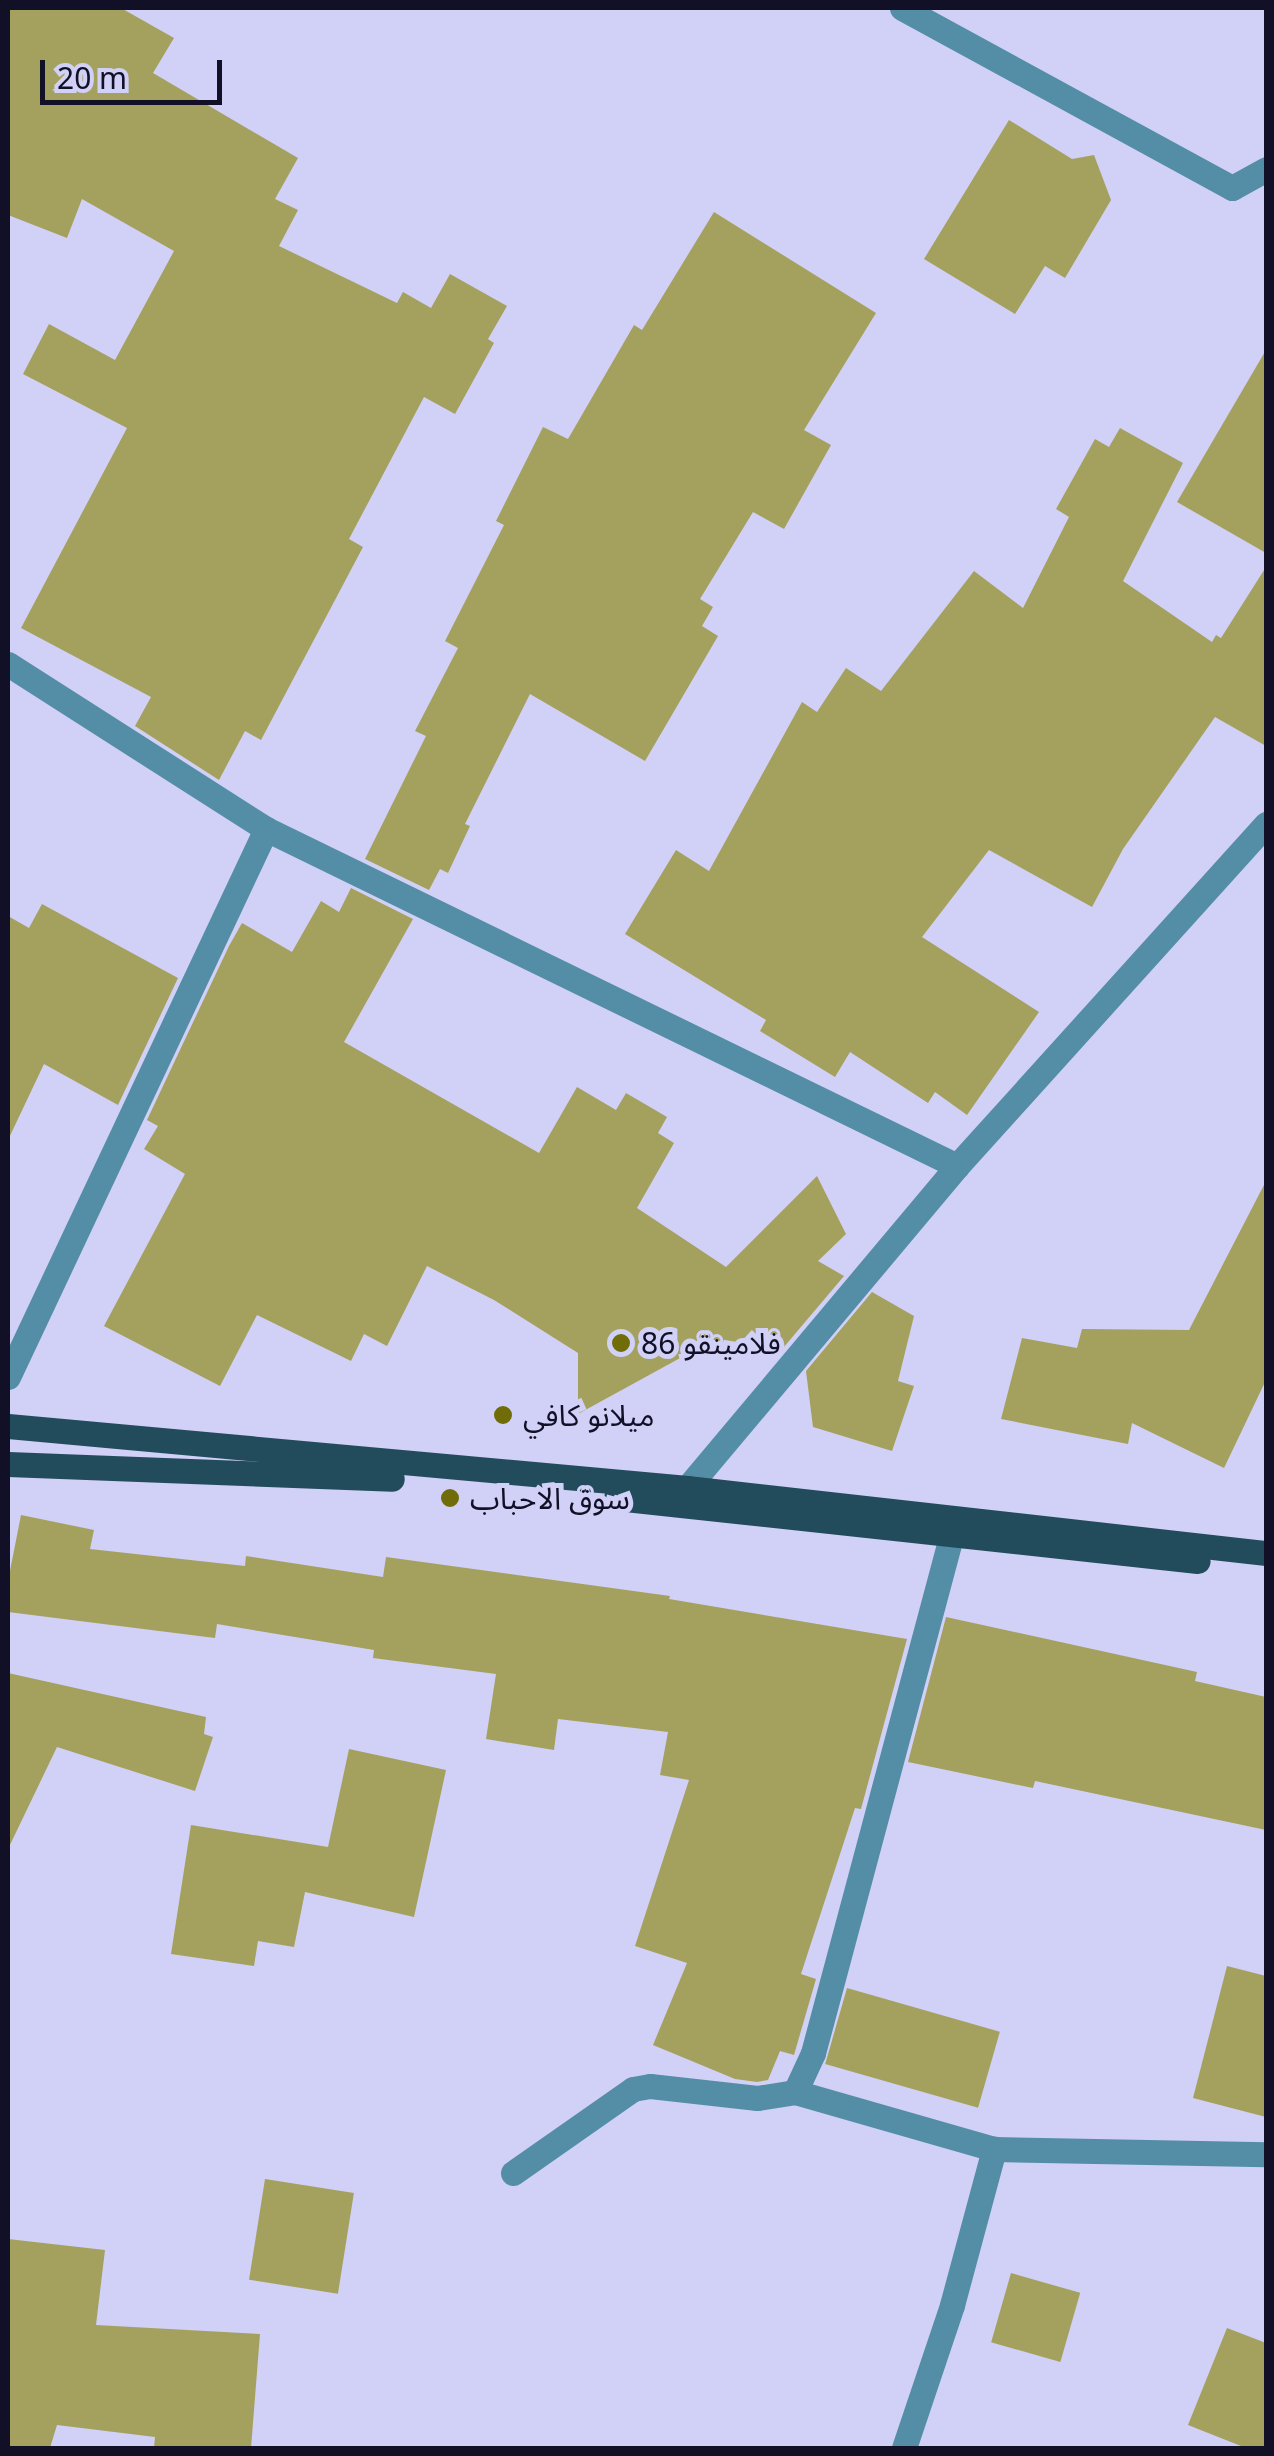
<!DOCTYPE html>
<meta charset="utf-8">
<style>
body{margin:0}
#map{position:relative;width:1274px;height:2456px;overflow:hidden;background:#d1d0f6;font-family:"Noto Sans","Noto Sans Arabic",sans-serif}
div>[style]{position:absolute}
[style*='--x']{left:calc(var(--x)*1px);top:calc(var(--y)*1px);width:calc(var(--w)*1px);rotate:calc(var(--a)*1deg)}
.building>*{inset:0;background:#a4a15e;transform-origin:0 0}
.minor>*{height:25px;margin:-12.5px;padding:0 12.5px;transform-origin:12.5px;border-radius:12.5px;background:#538ea6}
.major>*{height:25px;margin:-12.5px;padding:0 12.5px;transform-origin:12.5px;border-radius:12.5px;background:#224b5c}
.dots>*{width:28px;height:28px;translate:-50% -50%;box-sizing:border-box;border:5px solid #d1d0f6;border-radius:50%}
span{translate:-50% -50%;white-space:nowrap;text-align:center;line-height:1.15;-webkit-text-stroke:10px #d1d0f6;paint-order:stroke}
.poi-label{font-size:30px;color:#121026}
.left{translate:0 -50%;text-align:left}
.frame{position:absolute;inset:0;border:10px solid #121026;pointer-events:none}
.scale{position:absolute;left:40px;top:60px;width:182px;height:45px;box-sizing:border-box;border:5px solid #121026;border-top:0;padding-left:12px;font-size:30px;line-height:35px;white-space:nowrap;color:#121026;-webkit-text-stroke:8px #d1d0f6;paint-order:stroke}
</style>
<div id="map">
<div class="building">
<div style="clip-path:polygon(8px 8px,121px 8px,174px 38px,153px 73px,298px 158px,275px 199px,298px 210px,279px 246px,397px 303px,403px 292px,431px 308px,450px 274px,507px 306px,488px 339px,494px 343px,455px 414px,424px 397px,349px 539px,363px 547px,261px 740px,245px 731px,219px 780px,135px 726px,151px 697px,21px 628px,127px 428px,23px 374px,49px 324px,115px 360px,174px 251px,82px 199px,67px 238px,8px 215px)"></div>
<div style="clip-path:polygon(1009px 120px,1072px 159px,1094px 155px,1111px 200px,1065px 278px,1045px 266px,1015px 314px,924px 259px)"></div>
<div style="clip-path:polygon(714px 212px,876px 313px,804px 430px,831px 445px,784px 529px,753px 512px,700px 599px,713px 607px,702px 626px,718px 636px,645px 761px,530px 694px,465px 824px,470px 826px,448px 873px,440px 869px,429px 890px,365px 859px,426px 736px,415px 731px,458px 648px,445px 641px,504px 525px,496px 521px,543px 427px,568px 439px,634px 325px,642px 330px)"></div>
<div style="clip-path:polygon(1266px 350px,1266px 553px,1177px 502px)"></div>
<div style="clip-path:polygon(1120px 428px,1183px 463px,1123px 581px,1212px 642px,1216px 635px,1221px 638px,1266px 567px,1266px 746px,1215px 717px,1123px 849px,1092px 907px,989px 850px,922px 937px,1039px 1012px,967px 1115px,935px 1092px,928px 1103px,850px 1052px,835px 1077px,760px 1031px,766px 1020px,625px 934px,676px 850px,709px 871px,802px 702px,817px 712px,846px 668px,881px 691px,974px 571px,1023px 608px,1069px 517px,1056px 509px,1095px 439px,1109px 447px)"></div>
<div style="clip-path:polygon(351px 888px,413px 919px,344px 1042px,539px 1153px,577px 1087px,616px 1110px,626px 1093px,667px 1117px,658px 1133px,674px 1143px,637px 1208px,726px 1267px,817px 1176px,846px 1234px,818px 1261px,844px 1276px,778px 1354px,713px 1340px,578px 1414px,578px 1353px,494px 1300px,427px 1266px,387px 1346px,364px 1334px,351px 1361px,257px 1315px,220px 1386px,104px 1326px,185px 1174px,144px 1149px,158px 1126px,147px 1120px,229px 946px,242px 923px,292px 952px,321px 901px,339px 912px)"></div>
<div style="clip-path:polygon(42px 904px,178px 978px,118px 1105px,44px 1064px,8px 1140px,8px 916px,29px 928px)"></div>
<div style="clip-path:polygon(1266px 1181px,1266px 1380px,1224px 1468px,1132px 1423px,1128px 1444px,1001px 1419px,1022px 1338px,1077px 1348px,1082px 1329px,1189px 1330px)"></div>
<div style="clip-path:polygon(872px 1292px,914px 1316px,898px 1381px,914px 1386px,892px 1451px,813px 1427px,806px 1371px)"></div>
<div style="clip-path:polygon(21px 1515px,94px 1530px,90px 1549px,245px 1566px,246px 1556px,383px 1577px,386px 1557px,670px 1596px,669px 1599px,907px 1639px,861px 1809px,855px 1808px,801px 1974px,816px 1979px,794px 2055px,780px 2051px,768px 2080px,757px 2082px,735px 2079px,653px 2045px,687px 1963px,635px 1946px,689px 1780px,660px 1775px,668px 1732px,558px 1719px,554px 1750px,486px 1739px,496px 1674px,373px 1658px,374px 1650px,217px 1624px,215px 1638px,8px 1612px,8px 1581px)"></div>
<div style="clip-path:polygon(946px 1617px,1197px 1672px,1195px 1681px,1266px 1697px,1266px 1830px,1035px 1781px,1033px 1788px,908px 1762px)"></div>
<div style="clip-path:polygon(8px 1673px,206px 1717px,204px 1734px,213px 1737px,195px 1791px,57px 1747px,8px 1849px)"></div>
<div style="clip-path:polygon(349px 1749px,446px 1770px,414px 1917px,305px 1892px,294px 1947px,258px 1941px,254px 1966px,171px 1954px,191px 1825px,328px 1847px)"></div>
<div style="clip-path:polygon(1227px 1966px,1266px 1976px,1266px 2117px,1193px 2098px)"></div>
<div style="left:847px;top:1988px;width:159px;height:79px;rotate:16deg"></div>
<div style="left:265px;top:2179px;width:90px;height:102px;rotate:9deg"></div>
<div style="clip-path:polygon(8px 2239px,105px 2250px,96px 2325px,260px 2334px,251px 2448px,154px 2448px,155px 2437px,57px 2425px,50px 2448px,8px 2448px)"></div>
<div style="left:1011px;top:2273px;width:72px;height:72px;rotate:16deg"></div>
<div style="clip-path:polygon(1227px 2328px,1266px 2343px,1266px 2448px,1246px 2448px,1188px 2425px)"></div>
</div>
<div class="minor">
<div style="--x:902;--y:8;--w:376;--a:28.6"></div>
<div style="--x:1232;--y:188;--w:39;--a:-29"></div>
<div style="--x:8;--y:664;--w:306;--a:32.6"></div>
<div style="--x:8;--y:1377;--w:606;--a:-64.79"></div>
<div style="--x:266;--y:829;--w:769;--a:26"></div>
<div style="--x:687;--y:1488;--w:420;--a:-50"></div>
<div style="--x:957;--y:1166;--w:461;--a:-47.9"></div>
<div style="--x:795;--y:2092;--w:207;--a:16"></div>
<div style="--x:994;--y:2149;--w:272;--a:1.1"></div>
<div style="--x:513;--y:2173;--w:146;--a:-35"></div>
<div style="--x:633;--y:2089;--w:17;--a:-10"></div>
<div style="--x:650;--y:2086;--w:108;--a:6.4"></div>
<div style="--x:757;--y:2098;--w:38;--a:-9"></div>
<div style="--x:795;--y:2092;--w:43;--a:-65.2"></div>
<div style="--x:813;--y:2053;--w:534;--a:-75.03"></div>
<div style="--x:904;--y:2448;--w:151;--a:-71.4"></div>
<div style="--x:952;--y:2305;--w:162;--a:-74.9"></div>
</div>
<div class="major">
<div style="--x:8;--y:1426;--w:682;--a:5.22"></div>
<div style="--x:687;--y:1488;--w:583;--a:6.41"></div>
<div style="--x:8;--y:1464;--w:384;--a:2.2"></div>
<div style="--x:616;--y:1498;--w:585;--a:6.18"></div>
</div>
<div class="dots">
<div style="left:621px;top:1343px;background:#706c08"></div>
<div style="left:503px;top:1415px;background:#706c08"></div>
<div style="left:450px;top:1498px;background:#706c08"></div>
</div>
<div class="poi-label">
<span class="left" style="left:641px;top:1343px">فلامينقو 86</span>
<span class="left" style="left:523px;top:1415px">ميلانو كافي</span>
<span class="left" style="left:470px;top:1498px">سوق الاحباب</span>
</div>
<div class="frame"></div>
<div class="scale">20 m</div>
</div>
